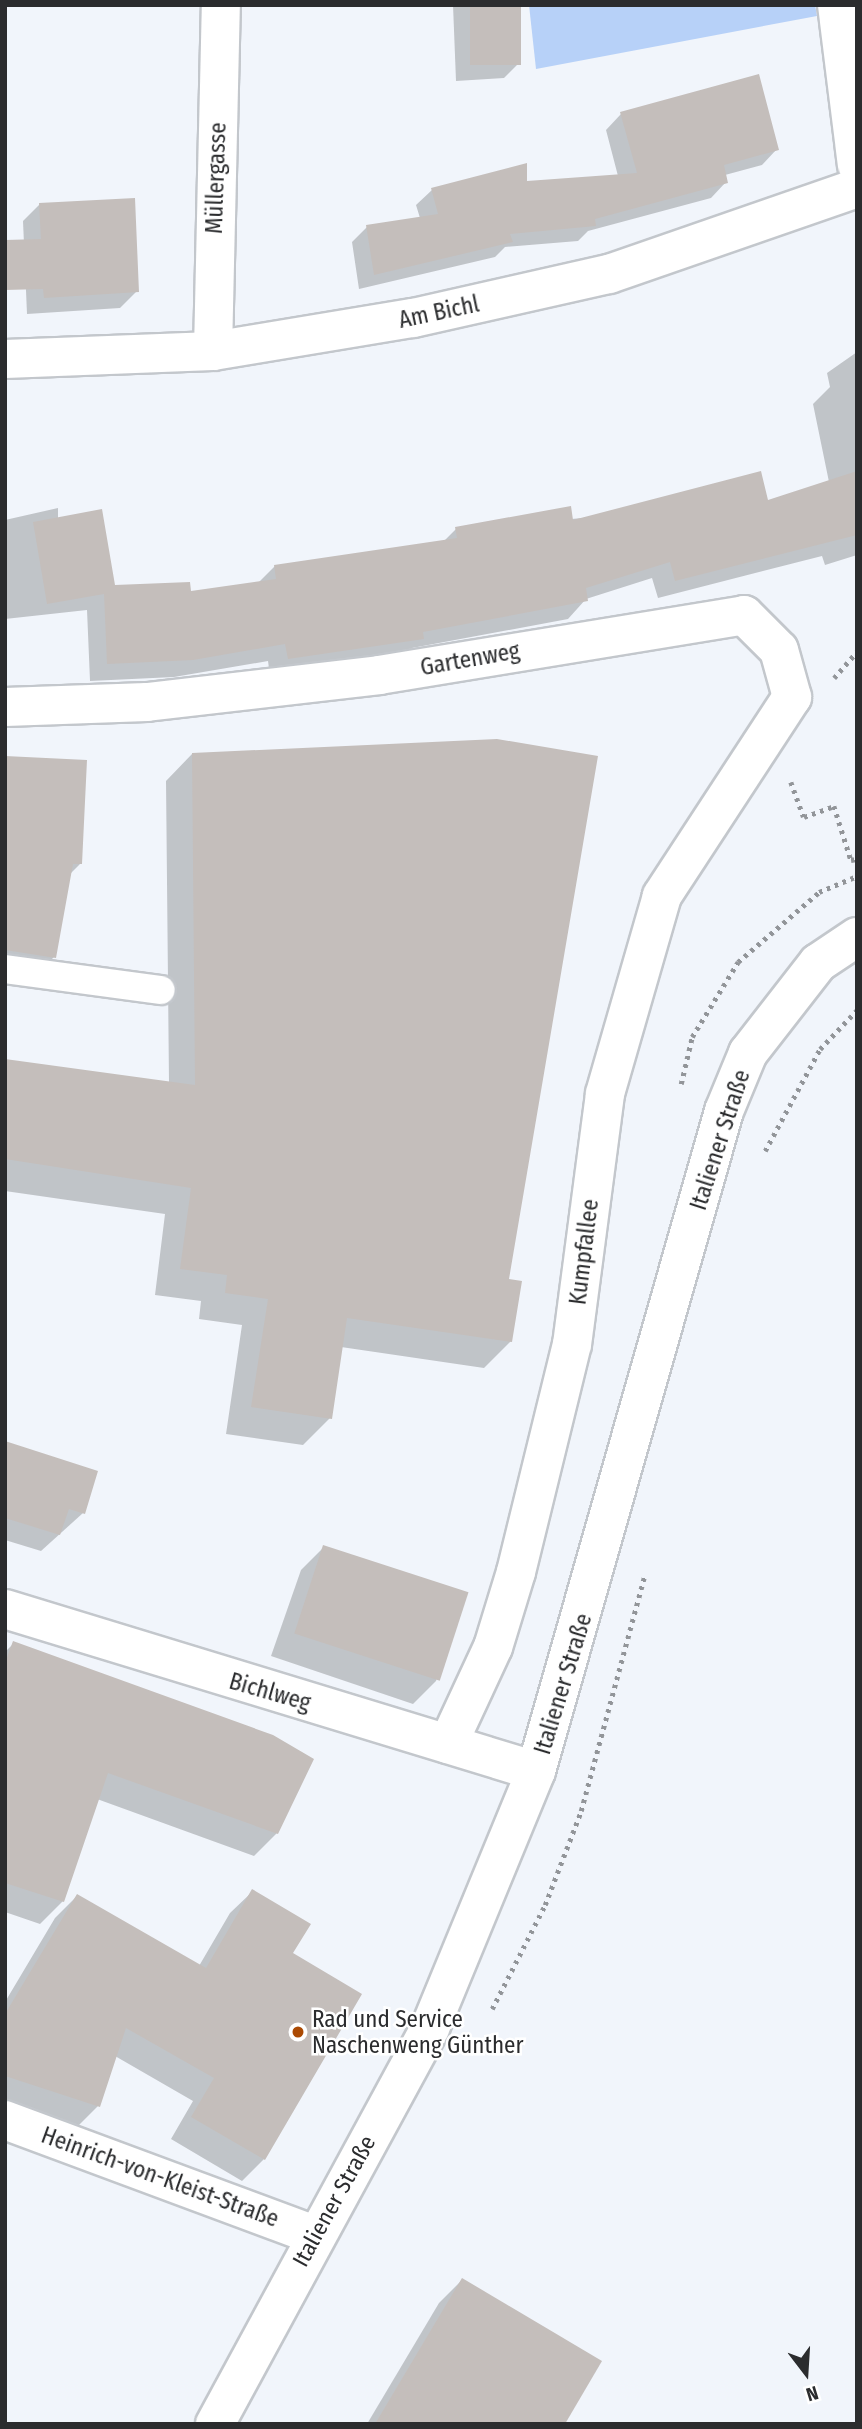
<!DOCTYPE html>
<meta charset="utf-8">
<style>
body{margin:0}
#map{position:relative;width:862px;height:2429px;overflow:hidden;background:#f1f5fb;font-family:"Fira Sans Condensed",sans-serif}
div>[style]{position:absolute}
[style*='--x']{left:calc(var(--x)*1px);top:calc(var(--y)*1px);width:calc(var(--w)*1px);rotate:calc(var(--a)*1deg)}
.green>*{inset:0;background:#b7d1f8}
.shadow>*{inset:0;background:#0003}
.building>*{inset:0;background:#c4bebb;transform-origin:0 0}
.path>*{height:4.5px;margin-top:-2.25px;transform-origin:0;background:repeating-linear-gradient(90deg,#929599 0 3.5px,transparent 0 8.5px)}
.roads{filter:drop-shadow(2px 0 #c3c7cc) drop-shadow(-2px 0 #c3c7cc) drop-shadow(0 2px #c3c7cc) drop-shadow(0 -2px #c3c7cc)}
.lane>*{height:28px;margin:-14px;padding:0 14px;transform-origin:14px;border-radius:14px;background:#fff}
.street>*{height:38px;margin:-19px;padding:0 19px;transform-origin:19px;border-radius:19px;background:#fff}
.secondary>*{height:38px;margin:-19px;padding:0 19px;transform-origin:19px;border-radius:19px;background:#fff}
.dots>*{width:19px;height:19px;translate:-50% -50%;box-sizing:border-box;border:4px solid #fff;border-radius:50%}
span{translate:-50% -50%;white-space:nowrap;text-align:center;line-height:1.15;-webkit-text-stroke:5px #fff;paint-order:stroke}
.street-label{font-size:23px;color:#2b2c2e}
.poi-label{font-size:23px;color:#2b2c2e}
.left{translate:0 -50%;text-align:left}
.frame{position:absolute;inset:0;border:7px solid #2b2c2e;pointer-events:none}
.north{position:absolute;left:771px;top:2338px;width:70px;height:70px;-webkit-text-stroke:5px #fff;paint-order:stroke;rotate:163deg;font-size:19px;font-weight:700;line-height:28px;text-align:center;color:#2b2c2e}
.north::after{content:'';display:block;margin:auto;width:24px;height:32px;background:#2b2c2e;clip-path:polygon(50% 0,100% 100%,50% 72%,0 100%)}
</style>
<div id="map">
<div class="green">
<div style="clip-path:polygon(529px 5px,815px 5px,817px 16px,536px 69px)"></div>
</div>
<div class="shadow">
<div style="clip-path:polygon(453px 5px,519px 5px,521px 61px,504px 78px,456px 81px)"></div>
<div style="clip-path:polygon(621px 114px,777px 149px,762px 165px,725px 175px,726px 182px,711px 198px,588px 231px,578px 241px,505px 247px,495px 257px,359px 289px,352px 242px,367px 227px,420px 218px,416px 205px,432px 190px,618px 176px,606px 130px)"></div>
<div style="clip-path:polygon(40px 204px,137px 291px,120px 308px,27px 314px,23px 221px)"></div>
<div style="clip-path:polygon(857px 352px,857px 555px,825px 565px,822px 556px,658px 598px,652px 578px,586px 599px,568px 619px,412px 648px,404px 656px,270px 676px,268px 661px,174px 677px,90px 681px,87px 610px,5px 619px,5px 520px,58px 508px,58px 519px,114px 587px,189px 593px,257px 584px,275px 566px,443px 542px,456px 529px,767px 502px,829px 482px,813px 404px,830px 387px,827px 373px)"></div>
<div style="clip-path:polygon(192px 754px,507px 1281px,511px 1341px,484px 1368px,341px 1347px,330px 1418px,303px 1445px,226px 1434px,242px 1325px,199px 1319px,201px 1301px,155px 1295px,165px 1214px,5px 1191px,5px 1061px,169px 1084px,166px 781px)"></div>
<div style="clip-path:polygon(5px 758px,80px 864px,69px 875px,54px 957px,37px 974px,5px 969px)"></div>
<div style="clip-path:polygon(5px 1443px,83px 1513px,41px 1551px,5px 1540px)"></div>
<div style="clip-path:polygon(324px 1547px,466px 1594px,436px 1681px,413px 1704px,271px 1656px,301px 1570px)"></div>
<div style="clip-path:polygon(14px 1643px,277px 1833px,254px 1856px,97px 1799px,63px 1901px,40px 1924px,5px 1912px,5px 1652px)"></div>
<div style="clip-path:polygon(252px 1892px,291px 1954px,264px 2159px,242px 2181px,171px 2139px,193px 2101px,115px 2056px,98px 2106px,76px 2128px,5px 2105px,5px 2002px,55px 1918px,77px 1896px,199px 1966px,230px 1913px)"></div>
<div style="clip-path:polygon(462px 2280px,563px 2424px,367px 2424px,439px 2303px)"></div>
</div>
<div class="building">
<div style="left:470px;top:5px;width:51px;height:60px"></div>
<div style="clip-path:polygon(759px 74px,779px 150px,724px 165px,728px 183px,595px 219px,596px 226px,510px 234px,513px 242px,374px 275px,366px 225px,438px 214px,431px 188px,527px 163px,527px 181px,637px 173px,620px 112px)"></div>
<div style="clip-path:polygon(135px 198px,139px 292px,44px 298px,43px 289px,5px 290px,5px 240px,41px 239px,39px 203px)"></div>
<div style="clip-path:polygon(761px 471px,768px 500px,857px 471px,857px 535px,675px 581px,670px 562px,586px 588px,588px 601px,423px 632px,424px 639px,288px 659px,285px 644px,193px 660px,107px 664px,104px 594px,47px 604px,33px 522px,102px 509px,115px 585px,190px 582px,191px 591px,276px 579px,274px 565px,457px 538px,455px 527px,571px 506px,573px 520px)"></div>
<div style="clip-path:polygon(497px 739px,598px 756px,509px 1279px,522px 1281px,512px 1342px,347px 1318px,332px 1419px,251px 1407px,268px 1299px,225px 1293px,227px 1275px,180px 1269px,191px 1188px,5px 1159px,5px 1059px,195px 1085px,192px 753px)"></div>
<div style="clip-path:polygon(5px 756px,87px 760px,82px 864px,73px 864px,56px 958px,5px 950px)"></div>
<div style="clip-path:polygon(5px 1441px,98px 1471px,85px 1514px,69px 1509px,60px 1535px,5px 1518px)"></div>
<div style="left:323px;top:1545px;width:153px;height:93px;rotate:18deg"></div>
<div style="clip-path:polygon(13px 1641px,273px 1735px,314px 1759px,278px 1834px,108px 1773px,64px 1902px,5px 1883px,5px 1663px)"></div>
<div style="clip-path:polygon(252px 1889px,311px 1924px,293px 1953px,362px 1994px,265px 2160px,191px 2117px,214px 2078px,126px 2028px,100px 2107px,5px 2076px,5px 2014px,77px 1894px,206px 1968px)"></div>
<div style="clip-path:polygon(462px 2278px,602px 2361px,565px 2424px,375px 2424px)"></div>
</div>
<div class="path">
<div style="--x:834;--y:678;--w:35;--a:-49"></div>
<div style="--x:791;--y:782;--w:37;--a:70"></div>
<div style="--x:804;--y:817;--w:32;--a:-20"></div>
<div style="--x:834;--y:806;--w:57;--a:72.5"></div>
<div style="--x:851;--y:860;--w:6;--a:-9"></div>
<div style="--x:681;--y:1084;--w:48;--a:-76.8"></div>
<div style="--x:692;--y:1037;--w:88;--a:-58.5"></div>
<div style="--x:738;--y:962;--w:107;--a:-40.8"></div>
<div style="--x:819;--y:892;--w:41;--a:-22.8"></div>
<div style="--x:765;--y:1151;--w:116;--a:-61.7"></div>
<div style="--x:820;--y:1049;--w:54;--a:-46.5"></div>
<div style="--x:492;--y:2009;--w:117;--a:-63"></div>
<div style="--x:545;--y:1905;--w:101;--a:-69"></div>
<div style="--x:581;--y:1811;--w:246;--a:-74.9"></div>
</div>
<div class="roads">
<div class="lane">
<div style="--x:5;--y:969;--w:157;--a:7.7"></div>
</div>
<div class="street">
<div style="--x:837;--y:5;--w:161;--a:82.9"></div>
<div style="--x:213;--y:351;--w:346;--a:-88.7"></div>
<div style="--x:5;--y:359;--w:208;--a:-2.2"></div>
<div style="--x:213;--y:351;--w:203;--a:-9.4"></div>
<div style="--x:413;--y:318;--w:201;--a:-12.7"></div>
<div style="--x:609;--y:274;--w:262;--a:-19.1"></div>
<div style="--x:5;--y:707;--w:142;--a:-2"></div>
<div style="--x:147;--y:702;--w:234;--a:-6.6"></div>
<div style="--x:379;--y:675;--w:370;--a:-9.3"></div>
<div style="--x:744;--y:615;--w:49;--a:45"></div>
<div style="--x:779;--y:650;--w:49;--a:74.5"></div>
<div style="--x:792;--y:697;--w:238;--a:123.2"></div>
<div style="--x:662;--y:896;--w:206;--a:106.1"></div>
<div style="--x:605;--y:1094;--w:252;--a:97.5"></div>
<div style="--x:572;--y:1344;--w:235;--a:103.8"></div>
<div style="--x:516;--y:1572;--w:78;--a:107"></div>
<div style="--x:493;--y:1647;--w:107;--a:114.9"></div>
<div style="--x:5;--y:1609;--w:555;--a:16.97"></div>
<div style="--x:5;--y:2120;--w:330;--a:20.4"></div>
</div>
<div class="secondary">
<div style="--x:215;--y:2424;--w:451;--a:-61.5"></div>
<div style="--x:430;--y:2028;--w:278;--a:-67.6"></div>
<div style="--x:536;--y:1771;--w:686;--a:-74.1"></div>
<div style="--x:724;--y:1111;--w:63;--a:-67.5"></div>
<div style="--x:748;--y:1053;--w:114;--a:-52.1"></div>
<div style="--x:818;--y:963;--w:47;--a:-33.7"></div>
</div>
</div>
<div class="dots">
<div style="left:298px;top:2032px;background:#ab4a03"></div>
</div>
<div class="street-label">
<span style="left:216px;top:178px;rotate:-88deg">Müllergasse</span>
<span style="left:439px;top:312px;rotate:-12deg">Am Bichl</span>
<span style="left:470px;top:659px;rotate:-10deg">Gartenweg</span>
<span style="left:720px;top:1140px;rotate:-72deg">Italiener Straße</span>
<span style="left:584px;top:1252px;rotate:-83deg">Kumpfallee</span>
<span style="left:563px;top:1684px;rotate:-73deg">Italiener Straße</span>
<span style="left:270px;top:1692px;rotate:16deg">Bichlweg</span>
<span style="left:160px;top:2177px;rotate:20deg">Heinrich-von-Kleist-Straße</span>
<span style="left:334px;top:2201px;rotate:-61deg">Italiener Straße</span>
</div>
<div class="poi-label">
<span class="left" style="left:312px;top:2032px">Rad und Service<br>Naschenweng Günther</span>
</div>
<div class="frame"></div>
<div class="north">N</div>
</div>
